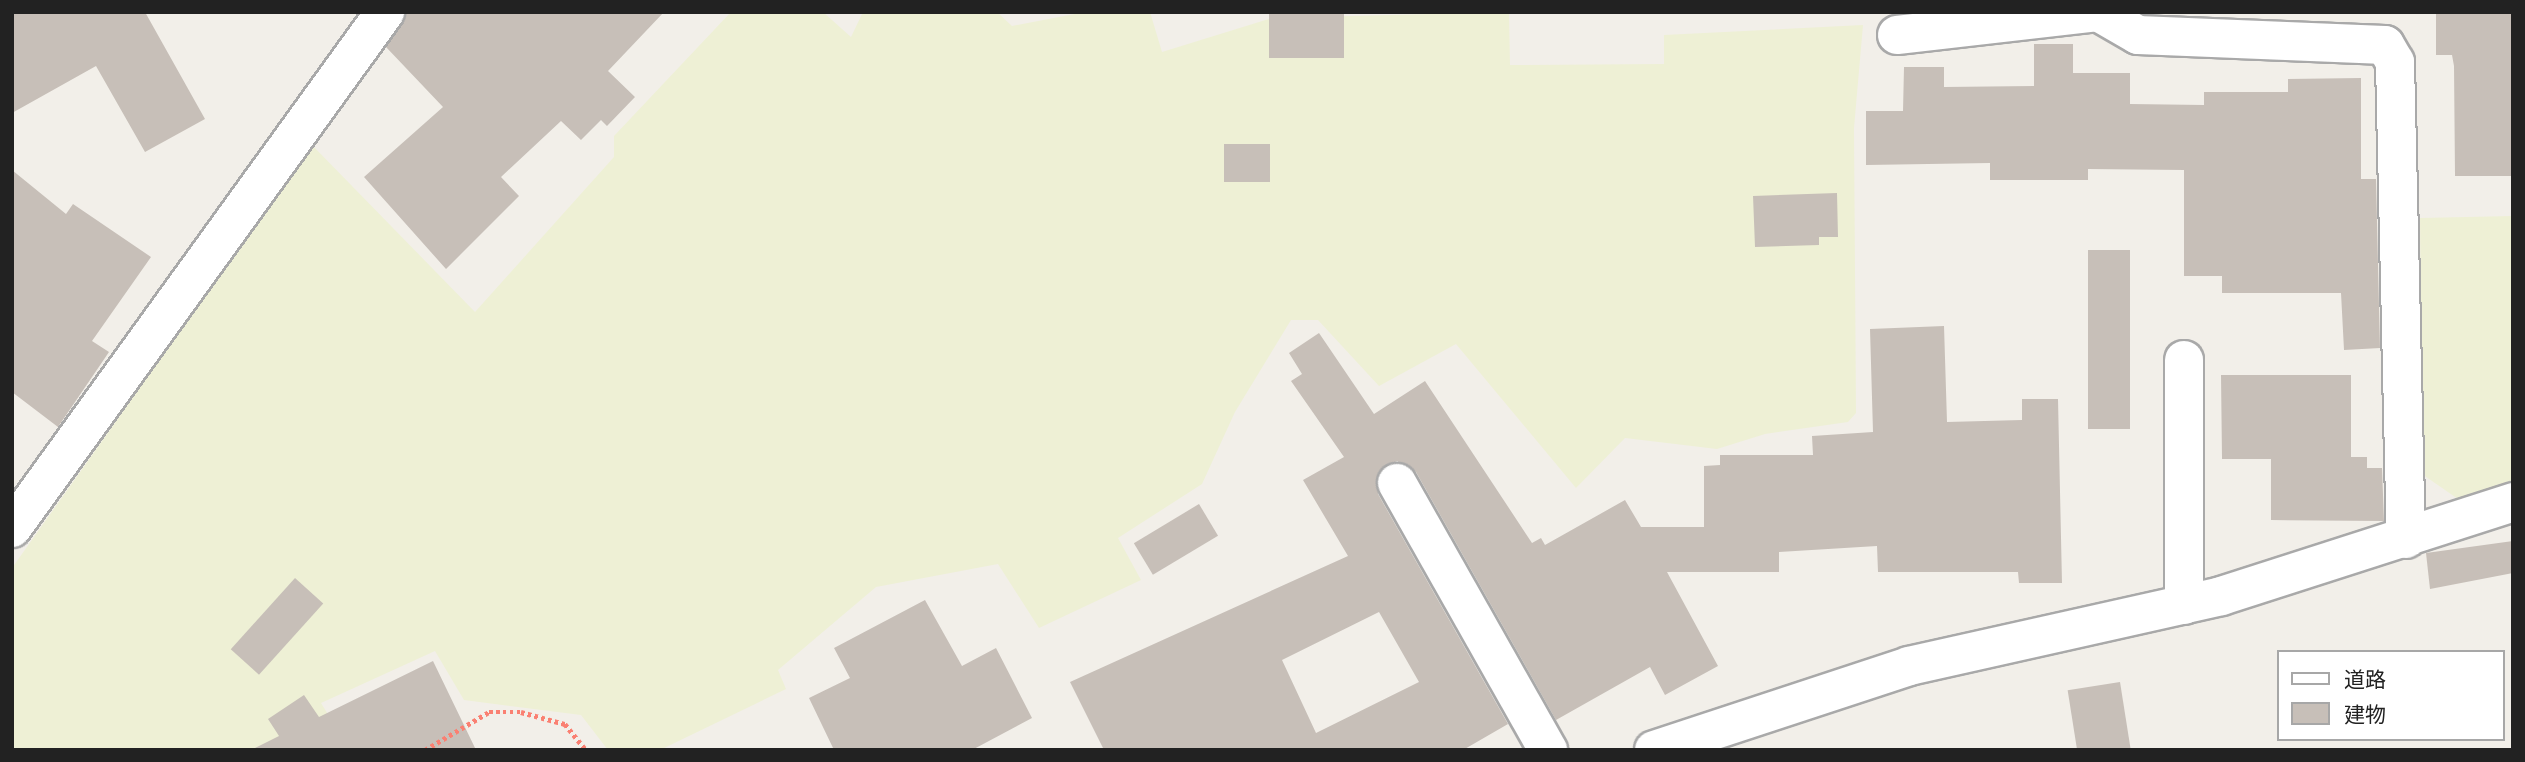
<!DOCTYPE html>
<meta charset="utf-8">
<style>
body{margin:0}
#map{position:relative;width:2525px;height:762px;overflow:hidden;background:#f2efe9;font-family:"DM Sans","Noto Sans JP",sans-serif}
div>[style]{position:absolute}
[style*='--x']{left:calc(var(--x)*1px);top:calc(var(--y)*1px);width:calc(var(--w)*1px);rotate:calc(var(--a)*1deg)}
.farmland>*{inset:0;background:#eef0d5}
.building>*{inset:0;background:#c7bfb8;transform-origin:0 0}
.path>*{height:4.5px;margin-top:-2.25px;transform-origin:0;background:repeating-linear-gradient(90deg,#fa8072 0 3.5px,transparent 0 7px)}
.roads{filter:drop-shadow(2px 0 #a9a9a9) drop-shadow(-2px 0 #a9a9a9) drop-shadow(0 2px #a9a9a9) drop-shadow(0 -2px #a9a9a9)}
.minor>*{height:38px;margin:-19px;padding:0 19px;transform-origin:19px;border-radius:19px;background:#fff}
.tertiary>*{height:38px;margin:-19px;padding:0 19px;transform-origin:19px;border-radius:19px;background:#fff}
span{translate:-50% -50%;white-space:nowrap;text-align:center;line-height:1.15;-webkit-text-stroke:5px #fff;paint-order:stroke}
.frame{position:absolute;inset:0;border:14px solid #222;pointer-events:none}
.legend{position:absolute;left:2277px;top:650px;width:228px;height:91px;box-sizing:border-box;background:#fff;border:2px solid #a7a7a7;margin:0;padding:9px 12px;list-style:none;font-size:21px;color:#222}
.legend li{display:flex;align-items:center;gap:14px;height:35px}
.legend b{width:35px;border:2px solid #a7a7a7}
</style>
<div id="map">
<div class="farmland">
<div style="clip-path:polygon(731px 12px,823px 12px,851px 37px,863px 12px,997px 12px,1012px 26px,1085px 12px,1150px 12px,1162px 52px,1272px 18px,1509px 12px,1510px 65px,1664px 64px,1664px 35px,1863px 25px,1854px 128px,1856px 413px,1848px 422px,1765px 434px,1717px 449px,1625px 438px,1576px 488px,1456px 344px,1379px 386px,1318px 320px,1291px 320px,1235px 412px,1202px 484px,1118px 538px,1141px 580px,1039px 628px,998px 564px,876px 587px,778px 670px,786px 689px,660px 750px,608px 750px,581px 715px,464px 700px,435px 651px,321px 703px,350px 750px,12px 750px,12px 568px,312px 145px,475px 312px,614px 157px,614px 136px)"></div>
<div style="clip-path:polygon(2513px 216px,2513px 482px,2458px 499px,2422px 474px,2420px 218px)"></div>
</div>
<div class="building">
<div style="clip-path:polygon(12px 12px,145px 12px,205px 119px,145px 152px,96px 66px,12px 113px)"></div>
<div style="clip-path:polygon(407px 12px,664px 12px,608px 71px,635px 97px,607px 126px,601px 120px,581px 140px,561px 121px,501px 177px,519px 196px,446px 269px,364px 177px,443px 107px,386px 47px)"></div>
<div style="left:1269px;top:12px;width:75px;height:46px"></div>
<div style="clip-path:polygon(2436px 12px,2513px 12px,2513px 176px,2455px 176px,2454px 66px,2452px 55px,2436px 55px)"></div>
<div style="clip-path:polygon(2034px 44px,2073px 44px,2073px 73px,2130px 73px,2130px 104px,2204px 105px,2204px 92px,2288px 92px,2288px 79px,2361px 78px,2361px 179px,2376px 179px,2380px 348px,2344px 350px,2341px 293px,2222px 293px,2222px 276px,2184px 276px,2184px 170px,2088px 169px,2088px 180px,1990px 180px,1990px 163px,1866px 165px,1866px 111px,1903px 111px,1904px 67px,1944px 67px,1944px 87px,2034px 86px)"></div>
<div style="left:1224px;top:144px;width:46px;height:38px"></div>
<div style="clip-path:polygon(12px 170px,66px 214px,73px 204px,151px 257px,92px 341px,109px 352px,58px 427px,12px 392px)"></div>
<div style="clip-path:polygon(1837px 193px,1838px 237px,1819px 237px,1819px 245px,1755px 247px,1753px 196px)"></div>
<div style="left:2088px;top:250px;width:42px;height:179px"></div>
<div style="clip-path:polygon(evenodd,1944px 326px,1947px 422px,2022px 420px,2022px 399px,2058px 399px,2062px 583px,2019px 583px,2018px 572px,1878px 572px,1877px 546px,1779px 552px,1779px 572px,1667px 572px,1718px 666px,1665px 695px,1650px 667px,1556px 720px,1416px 472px,1397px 461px,1378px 473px,1378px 494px,1508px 724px,1463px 750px,1104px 750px,1070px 682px,1348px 556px,1303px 480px,1344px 457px,1291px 381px,1302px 374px,1289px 353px,1319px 333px,1374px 414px,1425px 381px,1532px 543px,1541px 538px,1545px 545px,1625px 500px,1641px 527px,1704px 527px,1704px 466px,1720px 465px,1720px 455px,1813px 455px,1812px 436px,1873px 432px,1870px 329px,1944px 326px,1379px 612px,1419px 682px,1316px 733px,1282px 660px,1379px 612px)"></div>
<div style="clip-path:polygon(2221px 375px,2351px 375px,2351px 457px,2367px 457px,2367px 468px,2382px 468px,2384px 521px,2271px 520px,2271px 459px,2222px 459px)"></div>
<div style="left:1199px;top:504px;width:37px;height:76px;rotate:59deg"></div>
<div style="clip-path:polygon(2513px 541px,2513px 573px,2430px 589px,2426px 553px)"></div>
<div style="left:295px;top:578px;width:38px;height:96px;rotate:42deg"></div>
<div style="clip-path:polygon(925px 600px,962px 666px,996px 648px,1032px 718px,972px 750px,834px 750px,809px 698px,850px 678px,834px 648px)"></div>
<div style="clip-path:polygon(433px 661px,476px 750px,251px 750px,279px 736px,268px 719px,304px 695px,319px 717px)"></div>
<div style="left:2120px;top:682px;width:69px;height:53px;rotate:81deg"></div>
</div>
<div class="path">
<div style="--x:425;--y:750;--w:74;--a:-30.7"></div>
<div style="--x:489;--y:712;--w:32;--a:0"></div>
<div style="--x:521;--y:712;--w:46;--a:15.3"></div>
<div style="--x:565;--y:724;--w:33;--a:51"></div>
</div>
<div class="roads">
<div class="minor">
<div style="--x:2100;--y:13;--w:44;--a:30.1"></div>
<div style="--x:2138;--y:35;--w:247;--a:2.3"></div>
<div style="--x:2385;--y:45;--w:20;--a:60"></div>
<div style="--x:2395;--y:62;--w:477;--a:88.7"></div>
<div style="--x:1897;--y:35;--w:204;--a:-6.5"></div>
<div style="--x:2184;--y:360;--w:245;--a:90"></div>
<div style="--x:1397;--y:483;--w:307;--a:60.5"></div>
<div style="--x:12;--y:528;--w:637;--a:-54.14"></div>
</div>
<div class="tertiary">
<div style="--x:1654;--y:750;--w:268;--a:-18.2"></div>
<div style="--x:1909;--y:666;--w:320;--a:-12.6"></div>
<div style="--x:2221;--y:596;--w:307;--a:-17.8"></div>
</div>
</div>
<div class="frame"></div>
<ul class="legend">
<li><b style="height:9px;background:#fff"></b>道路</li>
<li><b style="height:19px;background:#c7bfb8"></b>建物</li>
</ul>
</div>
